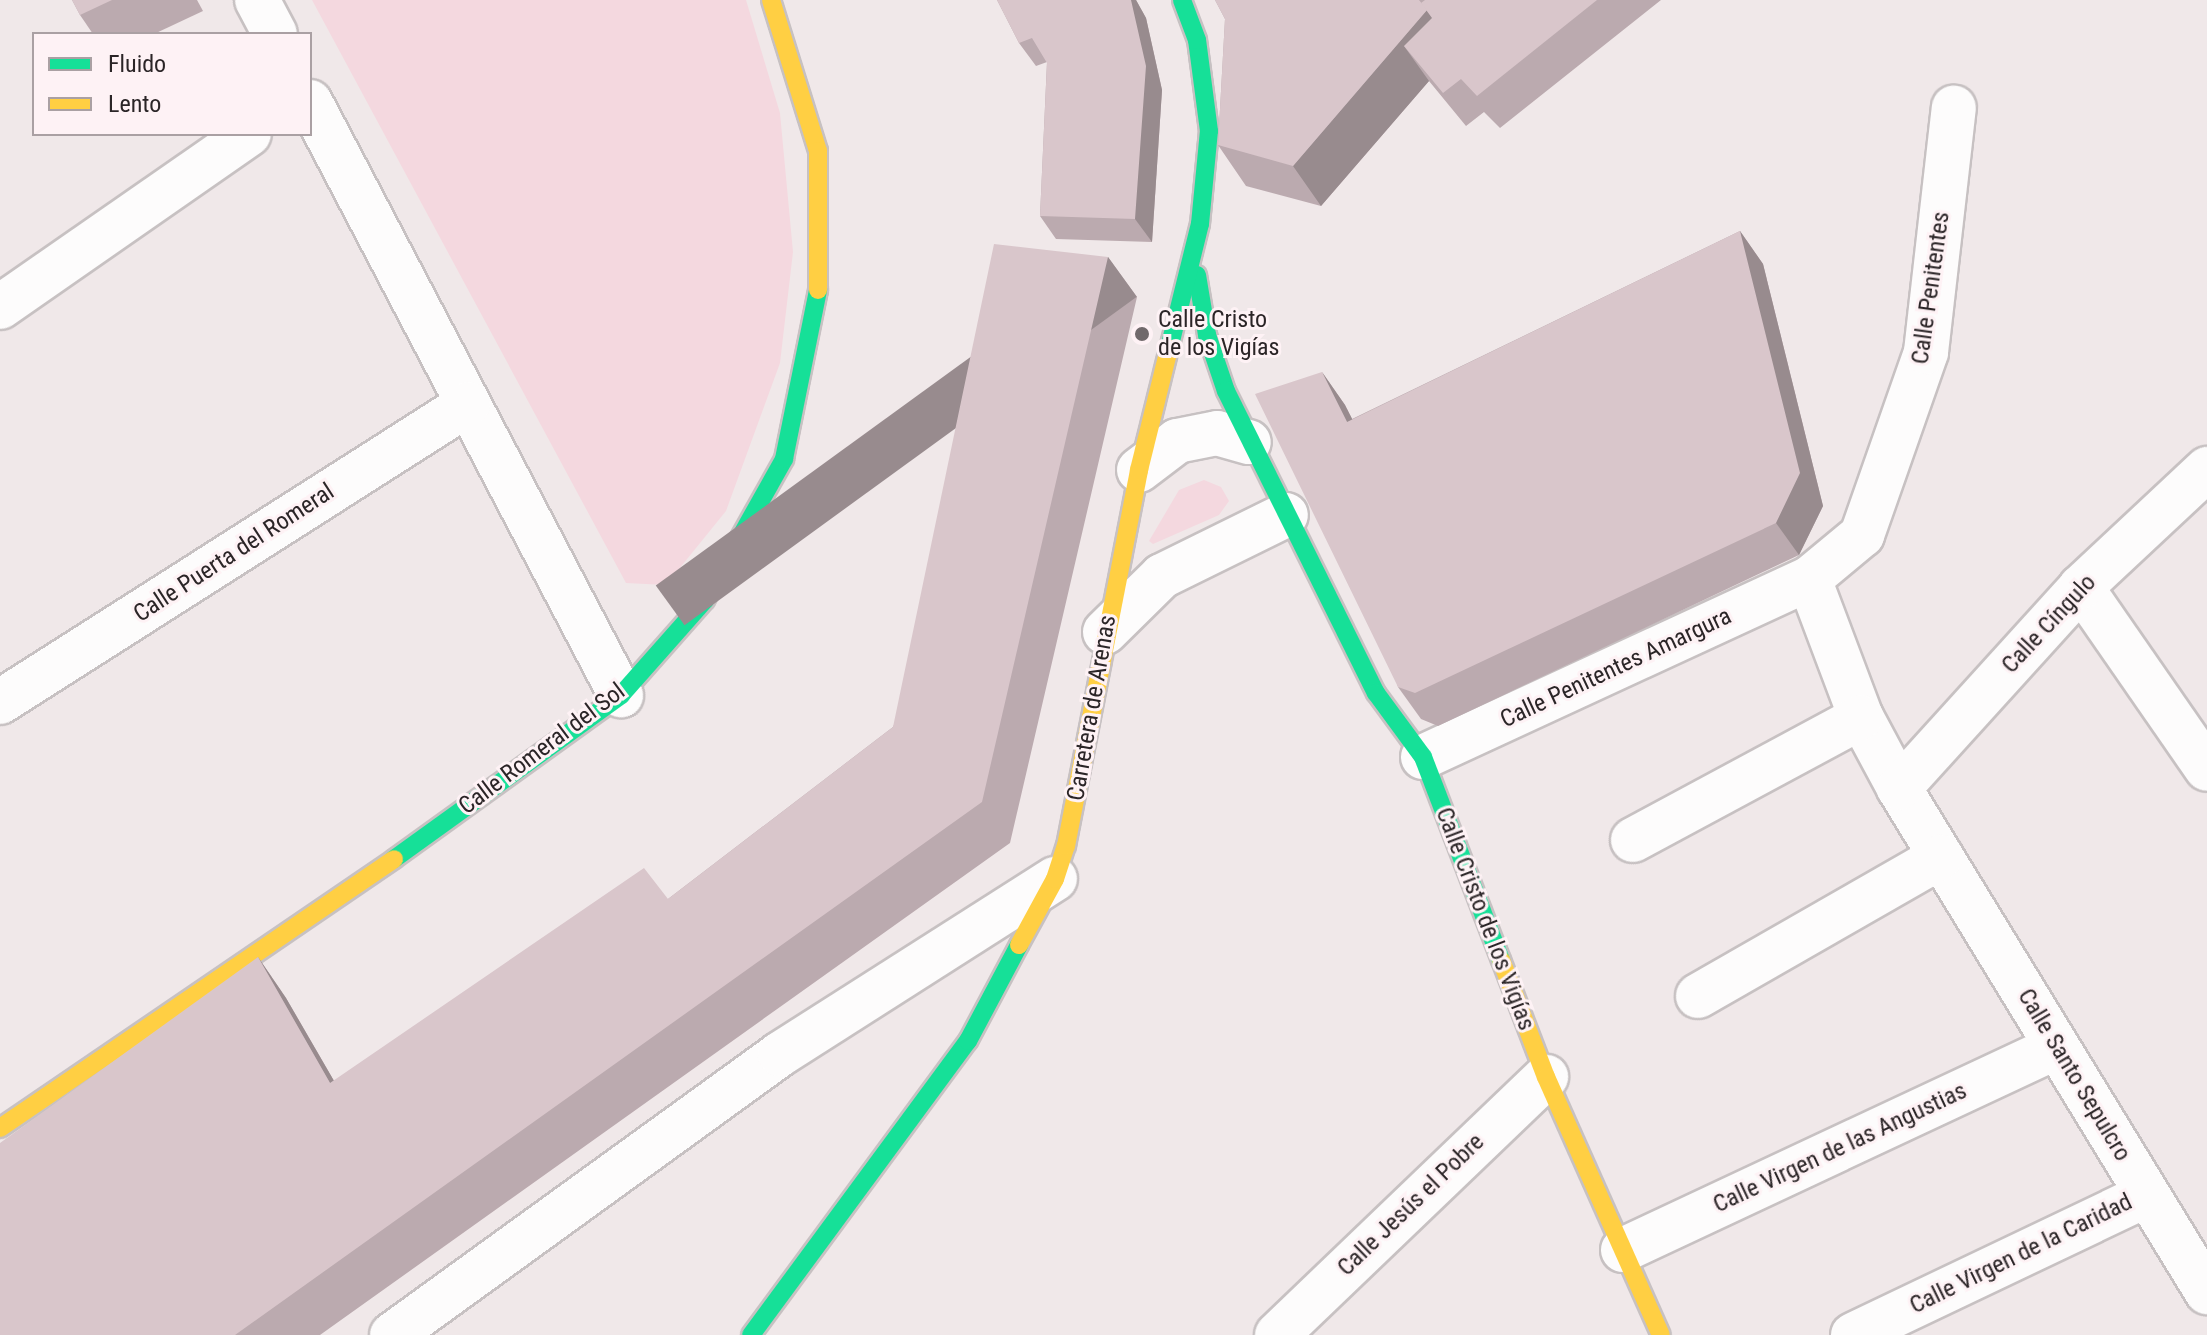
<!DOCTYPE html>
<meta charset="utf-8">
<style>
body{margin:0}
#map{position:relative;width:2207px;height:1335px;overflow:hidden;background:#f0e8e9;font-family:"Roboto Condensed",sans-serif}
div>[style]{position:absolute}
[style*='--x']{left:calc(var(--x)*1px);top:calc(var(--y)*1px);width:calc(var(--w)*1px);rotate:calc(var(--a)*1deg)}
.green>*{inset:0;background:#f4d8df}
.roads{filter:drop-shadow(2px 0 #c7c1c2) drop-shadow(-2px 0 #c7c1c2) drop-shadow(0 2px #c7c1c2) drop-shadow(0 -2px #c7c1c2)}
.street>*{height:44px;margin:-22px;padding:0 22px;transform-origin:22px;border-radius:22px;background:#fdfcfc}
.fast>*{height:18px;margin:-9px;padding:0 9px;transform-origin:9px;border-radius:9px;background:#16e098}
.slow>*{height:18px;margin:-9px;padding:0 9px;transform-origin:9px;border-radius:9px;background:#ffcf43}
.wall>*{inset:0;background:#bbaaaf}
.shaded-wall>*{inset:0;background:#988b8e;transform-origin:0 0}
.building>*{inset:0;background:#d9c6cb}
.dots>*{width:22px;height:22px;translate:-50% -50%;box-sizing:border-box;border:4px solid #fef2f5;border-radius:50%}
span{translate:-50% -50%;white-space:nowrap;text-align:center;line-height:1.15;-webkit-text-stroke:6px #fef2f5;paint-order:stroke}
.street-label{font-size:24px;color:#2b2527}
.poi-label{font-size:24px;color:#2b2527}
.left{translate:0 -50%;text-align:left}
.legend{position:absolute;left:32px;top:32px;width:280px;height:104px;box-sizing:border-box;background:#fef2f5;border:2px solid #aaa0a3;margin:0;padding:10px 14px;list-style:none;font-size:24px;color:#2b2527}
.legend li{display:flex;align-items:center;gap:16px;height:40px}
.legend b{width:40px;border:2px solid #aaa0a3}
</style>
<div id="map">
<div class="green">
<div style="clip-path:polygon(312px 0,746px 0,780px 113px,793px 252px,780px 363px,726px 511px,666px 585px,626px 583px)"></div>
<div style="clip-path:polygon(1204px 480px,1221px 487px,1229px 501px,1219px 515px,1153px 544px,1149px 541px,1179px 490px)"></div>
</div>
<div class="roads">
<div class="street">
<div style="--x:257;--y:0;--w:38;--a:62"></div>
<div style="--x:310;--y:102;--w:670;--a:62.33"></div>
<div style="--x:0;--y:307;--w:303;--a:-34.8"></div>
<div style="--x:1139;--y:470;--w:48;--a:-37.3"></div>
<div style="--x:1177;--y:441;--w:41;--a:-11.3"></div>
<div style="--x:1217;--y:433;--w:33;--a:16"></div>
<div style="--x:1809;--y:579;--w:147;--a:69.4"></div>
<div style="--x:1861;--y:717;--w:81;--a:61.8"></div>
<div style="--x:1899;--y:788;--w:591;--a:58.57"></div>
<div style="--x:2081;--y:587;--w:221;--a:55.3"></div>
<div style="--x:1105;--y:632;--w:80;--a:-44.5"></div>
<div style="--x:1162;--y:576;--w:138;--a:-26.2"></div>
<div style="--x:0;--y:702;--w:555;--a:-32.49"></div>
<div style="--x:1423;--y:757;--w:425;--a:-24.8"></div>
<div style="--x:1809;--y:579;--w:69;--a:-39.7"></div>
<div style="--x:1862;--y:535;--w:194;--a:-70.7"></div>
<div style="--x:1926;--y:352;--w:246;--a:-83.5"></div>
<div style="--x:1899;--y:788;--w:271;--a:-47.8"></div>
<div style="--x:2081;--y:587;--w:173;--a:-43.1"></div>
<div style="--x:1633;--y:840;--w:259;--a:-28.3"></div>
<div style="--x:1698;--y:996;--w:280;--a:-29.8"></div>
<div style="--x:1623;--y:1250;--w:479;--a:-25.1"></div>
<div style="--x:392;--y:1335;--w:479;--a:-35.9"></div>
<div style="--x:780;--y:1054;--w:326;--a:-32.5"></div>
<div style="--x:1277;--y:1335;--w:373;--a:-43.8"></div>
<div style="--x:1853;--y:1335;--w:325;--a:-25.5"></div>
</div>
<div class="fast">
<div style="--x:1197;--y:275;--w:61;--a:80.5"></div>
<div style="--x:1207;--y:335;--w:59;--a:71.3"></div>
<div style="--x:1226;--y:391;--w:337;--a:63.6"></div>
<div style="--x:1376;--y:693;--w:79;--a:53.7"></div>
<div style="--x:1423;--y:757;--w:217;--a:69"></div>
<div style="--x:1169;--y:349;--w:129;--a:-76.1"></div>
<div style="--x:1200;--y:224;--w:93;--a:-84.5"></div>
<div style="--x:1209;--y:131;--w:92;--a:-97.5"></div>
<div style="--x:1197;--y:40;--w:43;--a:-110.6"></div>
<div style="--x:394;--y:859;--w:280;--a:-35.8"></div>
<div style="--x:621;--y:695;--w:127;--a:-48.5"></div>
<div style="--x:705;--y:600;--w:162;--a:-60.7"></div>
<div style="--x:784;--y:459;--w:172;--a:-78.6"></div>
<div style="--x:751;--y:1335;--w:365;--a:-53.6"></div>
<div style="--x:968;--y:1041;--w:109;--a:-62"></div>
</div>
<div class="slow">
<div style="--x:771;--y:0;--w:158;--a:72.7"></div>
<div style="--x:818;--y:151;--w:139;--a:90"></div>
<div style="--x:1019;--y:945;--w:75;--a:-61.4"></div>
<div style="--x:1055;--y:879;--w:35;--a:-72"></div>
<div style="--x:1066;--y:846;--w:383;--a:-79"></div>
<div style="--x:1139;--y:470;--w:125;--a:-76.1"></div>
<div style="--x:1501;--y:960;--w:125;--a:69"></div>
<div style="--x:1546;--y:1077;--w:282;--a:66"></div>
<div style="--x:0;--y:1128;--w:477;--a:-34.3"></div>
</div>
</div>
<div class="wall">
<div style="clip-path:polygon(72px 0,197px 0,203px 11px,154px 34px,93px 34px,80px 15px)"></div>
<div style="clip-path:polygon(997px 0,1136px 0,1146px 18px,1162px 90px,1152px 242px,1056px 239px,1040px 216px,1047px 62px,1036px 66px,1019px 43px)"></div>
<div style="clip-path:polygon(1215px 0,1661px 0,1500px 128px,1484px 112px,1466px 126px,1429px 81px,1321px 206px,1246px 186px,1218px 145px,1225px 19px)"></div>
<div style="clip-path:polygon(1740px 231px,1763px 264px,1823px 506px,1799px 555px,1438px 726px,1421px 719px,1398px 687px,1322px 372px,1345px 405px,1352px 419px)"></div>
<div style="clip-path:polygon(1108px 257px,1137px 297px,1010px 843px,320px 1335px,0 1335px,258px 957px,286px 998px,334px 1081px,668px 899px,893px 727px)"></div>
</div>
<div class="shaded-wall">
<div style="clip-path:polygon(1131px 0,1136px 0,1146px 18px,1162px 90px,1152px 242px,1135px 219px)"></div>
<div style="clip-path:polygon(1427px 10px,1455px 51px,1404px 46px,1429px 81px,1321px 206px,1293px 166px)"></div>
<div style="clip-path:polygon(1740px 231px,1763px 264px,1823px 506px,1799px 555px,1776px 523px)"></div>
<div style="left:1108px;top:257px;width:49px;height:559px;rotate:54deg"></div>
<div style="clip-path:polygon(1322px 372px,1345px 405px,1370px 454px,1347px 422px)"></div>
<div style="clip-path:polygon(258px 957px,286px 998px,359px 1124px,330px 1083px)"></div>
</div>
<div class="building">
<div style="clip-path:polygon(72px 0,112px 0,80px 15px)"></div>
<div style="clip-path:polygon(997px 0,1131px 0,1146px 66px,1135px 219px,1040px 216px,1047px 63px,1032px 38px,1019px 43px)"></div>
<div style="clip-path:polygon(1215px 0,1419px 0,1427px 10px,1293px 166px,1218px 145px,1225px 19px)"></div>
<div style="clip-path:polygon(1425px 0,1597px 0,1477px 96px,1461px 79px,1443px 93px,1404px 46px,1432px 18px,1421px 3px)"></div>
<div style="clip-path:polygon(1740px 231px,1800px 473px,1776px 523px,1415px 693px,1398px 687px,1255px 394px,1322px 372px,1347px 422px)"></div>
<div style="clip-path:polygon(994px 244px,1108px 257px,982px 802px,235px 1335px,0 1335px,0 1143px,258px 957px,330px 1083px,644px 868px,668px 899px,893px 727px)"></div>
</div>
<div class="dots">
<div style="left:1142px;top:334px;background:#70696b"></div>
</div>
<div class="street-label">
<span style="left:1931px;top:288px;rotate:-82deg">Calle Penitentes</span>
<span style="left:234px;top:553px;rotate:-33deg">Calle Puerta del Romeral</span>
<span style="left:2049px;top:624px;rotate:-47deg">Calle Cíngulo</span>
<span style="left:1616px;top:668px;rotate:-25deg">Calle Penitentes Amargura</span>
<span style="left:1092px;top:708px;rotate:-80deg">Carretera de Arenas</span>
<span style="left:542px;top:749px;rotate:-37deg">Calle Romeral del Sol</span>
<span style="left:1485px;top:919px;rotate:69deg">Calle Cristo de los Vigías</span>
<span style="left:2074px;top:1075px;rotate:59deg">Calle Santo Sepulcro</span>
<span style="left:1840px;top:1148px;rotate:-25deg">Calle Virgen de las Angustias</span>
<span style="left:1411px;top:1205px;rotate:-44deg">Calle Jesús el Pobre</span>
<span style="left:2021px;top:1254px;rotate:-26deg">Calle Virgen de la Caridad</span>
</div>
<div class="poi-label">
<span class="left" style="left:1158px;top:334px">Calle Cristo<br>de los Vigías</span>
</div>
<ul class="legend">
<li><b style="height:10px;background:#16e098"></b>Fluido</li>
<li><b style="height:10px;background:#ffcf43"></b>Lento</li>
</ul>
</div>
